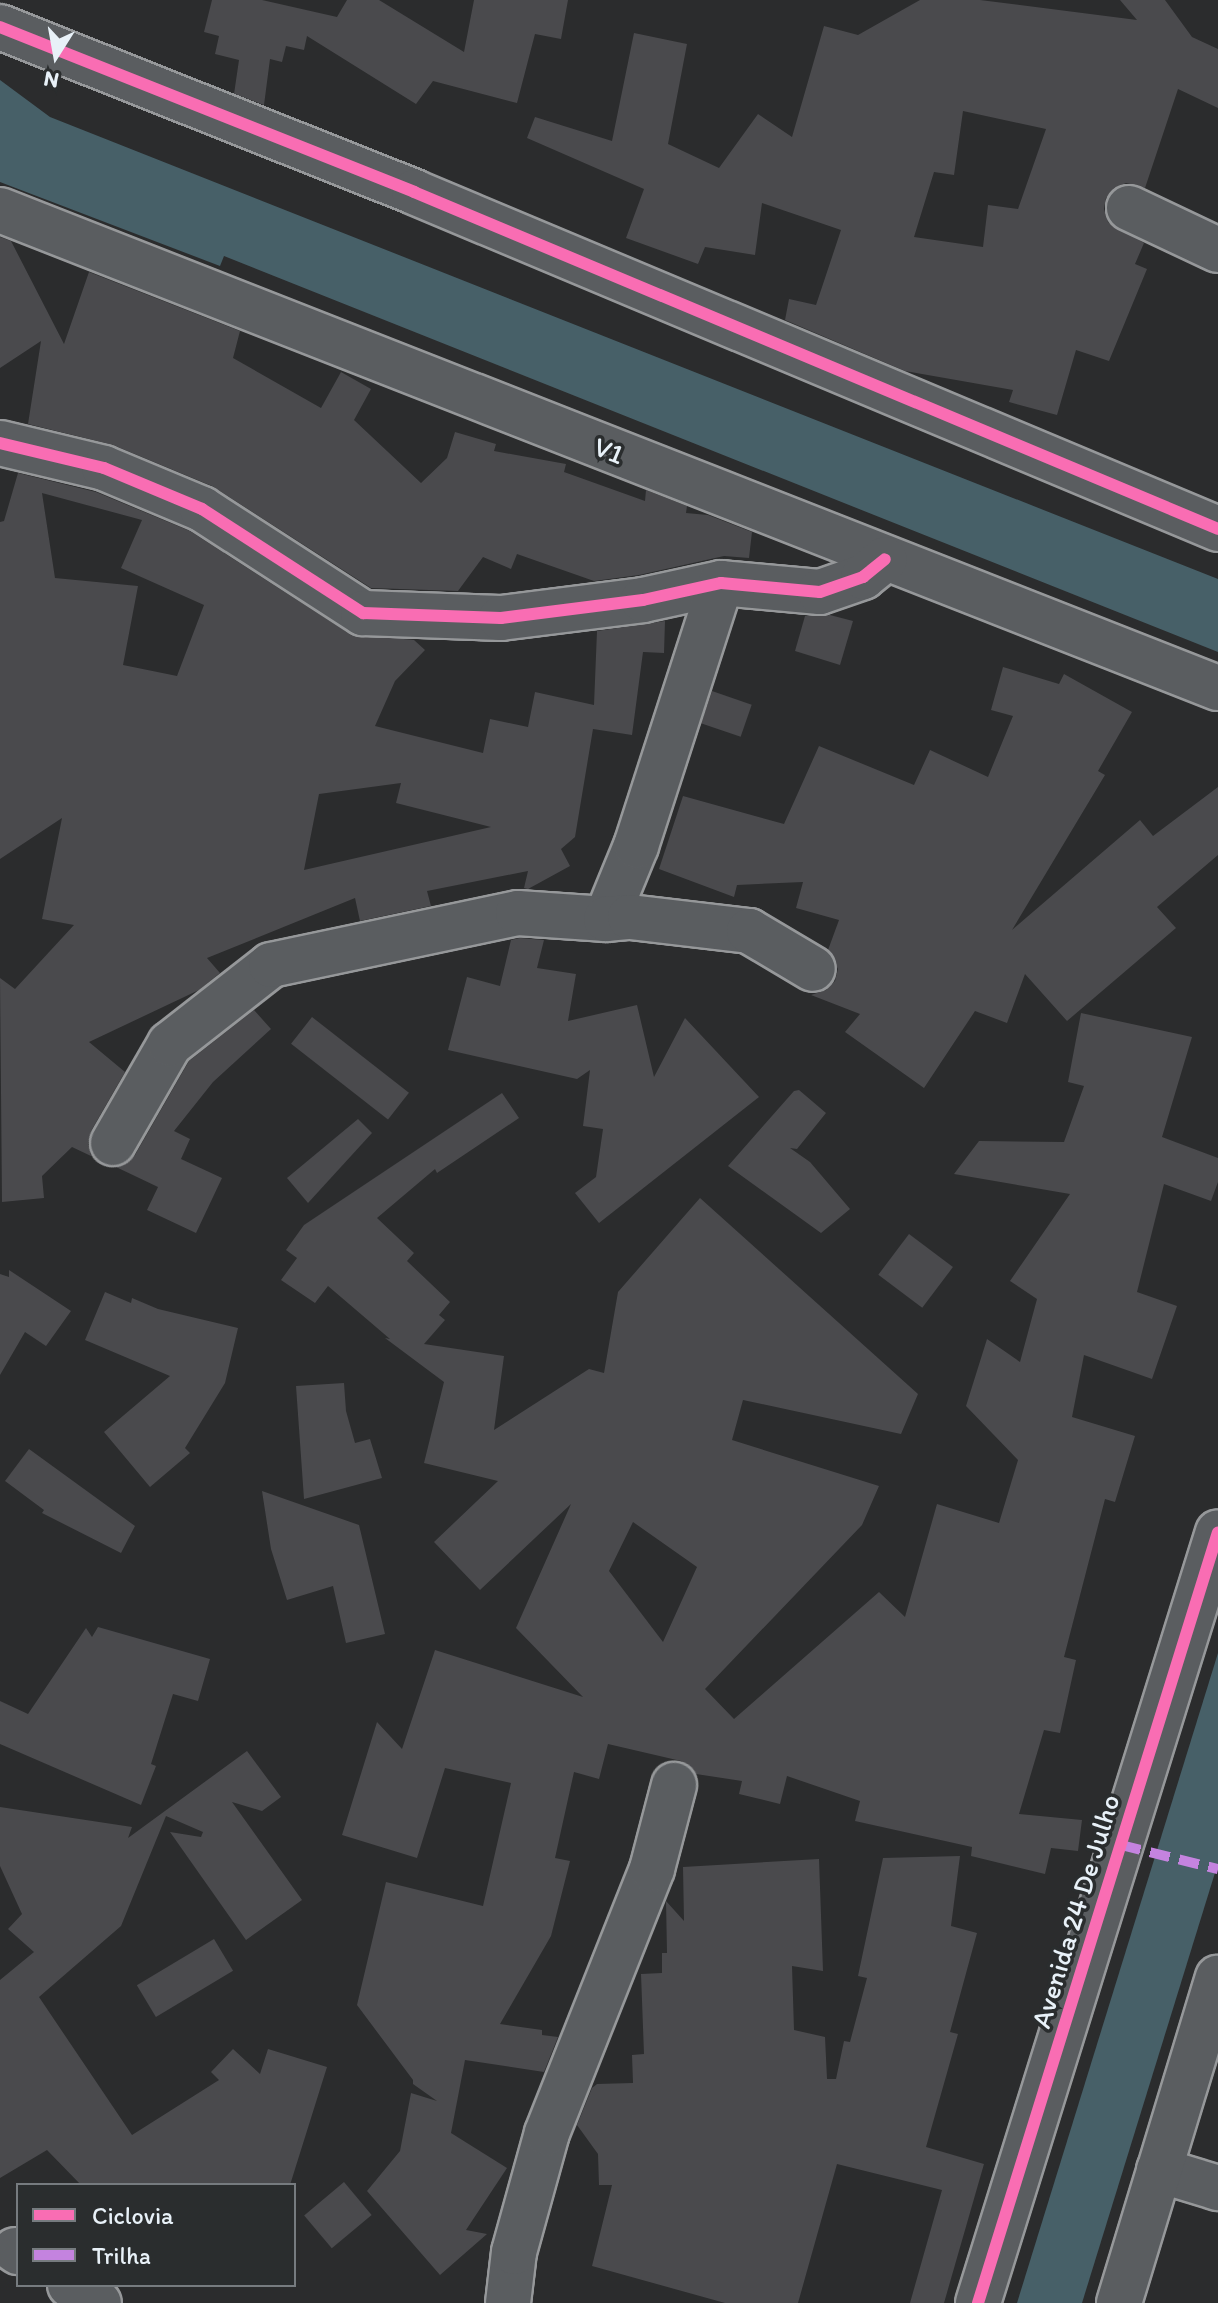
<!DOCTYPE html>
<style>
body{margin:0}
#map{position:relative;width:1218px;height:2303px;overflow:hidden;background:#2b2c2d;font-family:Itim,sans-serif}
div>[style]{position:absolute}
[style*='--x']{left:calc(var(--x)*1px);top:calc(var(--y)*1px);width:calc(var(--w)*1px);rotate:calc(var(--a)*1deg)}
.water>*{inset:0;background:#476068}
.building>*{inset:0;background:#4a4a4d;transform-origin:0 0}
.roads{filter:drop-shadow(2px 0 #96989a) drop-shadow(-2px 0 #96989a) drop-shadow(0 2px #96989a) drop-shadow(0 -2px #96989a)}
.minor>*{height:44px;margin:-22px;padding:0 22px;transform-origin:22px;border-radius:22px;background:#5a5d60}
.quiet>*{height:10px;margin-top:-5px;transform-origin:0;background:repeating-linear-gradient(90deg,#c483df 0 20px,transparent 0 30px)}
.cycleway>*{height:12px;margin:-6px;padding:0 6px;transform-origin:6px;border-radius:6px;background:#f96db3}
span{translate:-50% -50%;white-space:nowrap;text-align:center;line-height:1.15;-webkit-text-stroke:7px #2a2d2e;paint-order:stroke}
.street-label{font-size:28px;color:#e8f1f8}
.legend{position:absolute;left:16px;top:2183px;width:280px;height:104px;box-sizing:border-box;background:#2a2d2e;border:2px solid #767b7f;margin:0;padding:10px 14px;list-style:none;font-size:24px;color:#e8f1f8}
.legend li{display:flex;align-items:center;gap:16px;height:40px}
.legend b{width:40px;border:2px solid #767b7f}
.north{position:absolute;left:16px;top:16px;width:80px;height:80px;-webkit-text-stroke:6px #2a2d2e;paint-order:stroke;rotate:191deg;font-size:22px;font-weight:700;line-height:32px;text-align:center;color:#e8f1f8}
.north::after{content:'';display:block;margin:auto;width:28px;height:36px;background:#e8f1f8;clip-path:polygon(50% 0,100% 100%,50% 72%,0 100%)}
</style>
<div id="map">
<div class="water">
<div style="clip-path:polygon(0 80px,50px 117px,1218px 579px,1218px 652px,224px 256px,220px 266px,0 182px)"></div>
<div style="clip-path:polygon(1218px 1653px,1218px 1863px,1082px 2303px,1017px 2303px)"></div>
</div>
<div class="building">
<div style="clip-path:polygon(212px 0,262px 0,337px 17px,347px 0,379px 0,464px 52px,474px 0,568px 0,561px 39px,535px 34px,517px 103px,433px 81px,416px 104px,307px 36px,304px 50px,286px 46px,282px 62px,270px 59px,264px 105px,234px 94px,239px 60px,215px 54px,219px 36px,204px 32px)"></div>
<div style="clip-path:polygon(evenodd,920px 0,980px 0,1137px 20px,1120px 0,1165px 0,1192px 37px,1218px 49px,1218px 108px,1178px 89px,1145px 188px,1126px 183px,1114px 188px,1106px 198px,1104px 209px,1108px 222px,1144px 243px,1135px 264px,1147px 269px,1109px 361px,1076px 350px,1057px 415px,1009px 402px,1013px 390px,905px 371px,785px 320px,789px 299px,816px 305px,841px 230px,762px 203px,755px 255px,705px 247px,698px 264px,626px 238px,644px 189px,527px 138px,535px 117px,612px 141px,634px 33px,687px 44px,668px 144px,719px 168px,758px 114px,792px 137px,824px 26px,858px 35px,920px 0,963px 111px,1046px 129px,1018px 209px,988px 205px,983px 247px,914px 237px,934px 172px,954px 175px,963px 111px)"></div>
<div style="clip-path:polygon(0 237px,11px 241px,64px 344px,89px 272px,240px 331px,233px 358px,321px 408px,341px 372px,371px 389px,354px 420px,421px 483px,447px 458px,455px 432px,496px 444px,494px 451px,566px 464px,564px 472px,645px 501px,646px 490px,687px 506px,686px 513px,708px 515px,752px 532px,749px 558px,724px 556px,639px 575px,594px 581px,517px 554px,511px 569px,483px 557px,458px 591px,371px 588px,212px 486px,113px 445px,28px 424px,41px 341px,0 368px)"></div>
<div style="clip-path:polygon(evenodd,18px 473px,96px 492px,190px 531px,350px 634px,414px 640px,425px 650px,395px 681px,375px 726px,483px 753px,490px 719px,528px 727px,535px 692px,594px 705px,597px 631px,665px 621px,664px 653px,643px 652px,632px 735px,593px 729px,575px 837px,561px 849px,570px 866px,528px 889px,524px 888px,528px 871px,427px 891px,431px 906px,360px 921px,355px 898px,207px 958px,220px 973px,199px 990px,89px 1042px,125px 1072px,91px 1131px,88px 1144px,91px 1156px,72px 1147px,42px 1176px,44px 1198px,2px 1202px,0 978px,15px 989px,74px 925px,42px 919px,62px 818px,0 859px,0 522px,4px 521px,18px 473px,42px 493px,142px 520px,121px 568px,204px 605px,177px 676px,123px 665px,138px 586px,55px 578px,42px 493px,18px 473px,401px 783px,396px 803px,491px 827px,304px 870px,319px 794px,401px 783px)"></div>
<div style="clip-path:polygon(830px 615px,853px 621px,840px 665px,795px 651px,805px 616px)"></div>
<div style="clip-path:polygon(1003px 667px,1059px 684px,1064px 674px,1132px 712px,1098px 771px,1105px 775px,1012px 930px,1140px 820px,1153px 836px,1218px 787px,1218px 855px,1157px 907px,1176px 928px,1067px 1021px,1025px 974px,1007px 1023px,975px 1011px,924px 1088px,845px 1032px,860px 1014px,811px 995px,826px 990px,835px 981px,838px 969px,828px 950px,839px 920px,796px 908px,803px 882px,737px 885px,734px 897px,659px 869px,683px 796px,784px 824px,819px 746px,914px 785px,930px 750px,988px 777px,1013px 716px,991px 710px)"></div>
<div style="left:712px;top:691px;width:42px;height:34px;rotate:19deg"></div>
<div style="clip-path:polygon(520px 938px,544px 940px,537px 968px,576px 974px,568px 1021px,637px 1005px,654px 1077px,685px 1018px,759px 1097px,599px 1223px,575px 1193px,596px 1177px,603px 1129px,583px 1126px,590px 1070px,577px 1079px,448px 1050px,467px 977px,500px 986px,511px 940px)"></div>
<div style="clip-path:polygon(254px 1010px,271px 1029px,213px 1082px,174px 1131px,190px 1139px,181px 1159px,222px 1178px,196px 1233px,147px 1210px,158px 1187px,116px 1167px,135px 1155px,189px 1061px)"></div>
<div style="clip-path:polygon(evenodd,1081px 1013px,1192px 1037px,1162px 1137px,1218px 1158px,1218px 1182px,1211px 1201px,1164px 1184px,1137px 1292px,1177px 1306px,1152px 1379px,1084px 1355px,1072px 1417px,1135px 1436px,1115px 1502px,1105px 1499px,1064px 1657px,1076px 1660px,1060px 1733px,1044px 1730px,1019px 1814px,1082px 1820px,1078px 1851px,1051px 1848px,1045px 1874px,971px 1856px,972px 1847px,855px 1821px,860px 1801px,787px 1776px,780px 1804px,739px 1794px,742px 1781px,696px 1774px,681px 1761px,608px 1744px,599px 1779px,574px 1772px,555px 1858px,570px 1861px,551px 1936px,500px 2024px,542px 2030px,542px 2035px,558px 2037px,544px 2072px,465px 2060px,451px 2133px,507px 2168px,466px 2230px,487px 2234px,440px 2275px,367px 2191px,400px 2151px,411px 2093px,437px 2101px,413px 2084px,413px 2080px,357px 2005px,386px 1882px,483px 1906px,511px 1783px,445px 1768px,417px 1858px,342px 1835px,377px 1722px,402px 1749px,435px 1650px,583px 1697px,516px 1628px,571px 1504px,480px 1590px,434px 1542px,498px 1481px,424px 1463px,444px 1382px,385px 1338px,390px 1339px,328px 1286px,315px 1303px,281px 1280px,297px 1258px,286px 1250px,304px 1225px,502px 1093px,519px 1118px,437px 1173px,435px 1169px,377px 1218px,414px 1253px,407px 1261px,450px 1302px,439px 1315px,445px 1320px,424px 1344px,504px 1356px,494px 1430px,589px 1369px,604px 1373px,618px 1292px,700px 1198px,918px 1394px,901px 1434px,743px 1400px,732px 1440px,879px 1486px,862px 1525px,705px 1689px,734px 1719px,879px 1592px,905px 1617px,937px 1504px,999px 1523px,1018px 1460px,966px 1406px,987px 1339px,1020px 1362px,1037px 1299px,1010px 1281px,1070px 1194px,954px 1174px,979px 1141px,1064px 1142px,1084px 1086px,1068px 1082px,1081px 1013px,633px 1522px,697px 1567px,663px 1642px,609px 1571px,633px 1522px)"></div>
<div style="left:312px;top:1017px;width:123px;height:34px;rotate:38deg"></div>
<div style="clip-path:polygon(799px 1090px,826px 1113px,797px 1149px,790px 1148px,810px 1162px,850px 1209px,821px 1233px,728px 1166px,794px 1091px)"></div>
<div style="clip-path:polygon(358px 1119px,372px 1133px,308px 1203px,287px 1178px)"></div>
<div style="left:909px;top:1234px;width:55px;height:51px;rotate:37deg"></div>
<div style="clip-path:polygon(9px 1270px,71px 1311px,46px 1346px,25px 1332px,0 1375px,0 1274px,9px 1277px)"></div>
<div style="clip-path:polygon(105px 1292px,131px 1303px,132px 1298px,158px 1309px,238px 1328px,225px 1383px,185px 1448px,190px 1453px,150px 1487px,104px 1432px,170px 1376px,85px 1340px)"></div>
<div style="clip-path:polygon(344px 1383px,346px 1411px,355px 1443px,370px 1439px,382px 1478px,304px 1499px,296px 1386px)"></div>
<div style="clip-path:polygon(29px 1449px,135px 1526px,121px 1553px,42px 1513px,44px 1510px,5px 1481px)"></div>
<div style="clip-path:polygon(262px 1491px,359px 1525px,385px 1634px,346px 1643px,333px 1586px,287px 1600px,271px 1549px)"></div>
<div style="clip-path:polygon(98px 1627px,210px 1659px,198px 1701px,173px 1694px,151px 1764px,156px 1766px,141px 1805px,0 1744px,0 1701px,28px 1714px,86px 1628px,92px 1637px)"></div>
<div style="clip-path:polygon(247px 1751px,281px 1797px,262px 1811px,232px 1802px,302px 1900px,246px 1940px,170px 1832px,201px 1837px,203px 1832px,166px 1816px,121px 1926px,39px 1997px,132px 2135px,219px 2080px,211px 2072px,233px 2049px,260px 2074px,268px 2049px,327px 2067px,290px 2185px,81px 2185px,47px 2150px,0 2178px,0 1980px,34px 1952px,8px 1929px,22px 1914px,0 1866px,0 1807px,132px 1827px,128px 1838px)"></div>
<div style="clip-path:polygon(960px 1856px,951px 1926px,977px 1933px,950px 2032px,958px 2034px,926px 2147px,984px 2164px,944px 2303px,910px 2303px,942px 2190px,837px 2164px,798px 2303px,725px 2303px,592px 2266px,612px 2185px,599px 2185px,598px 2154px,577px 2125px,592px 2088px,597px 2084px,633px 2083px,632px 2055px,644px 2054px,641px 1974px,662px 1973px,662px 1953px,667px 1953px,666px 1901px,684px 1921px,683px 1867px,819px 1859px,823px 1971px,792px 1966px,794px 2030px,825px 2037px,827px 2079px,836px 2079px,844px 2041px,850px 2042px,867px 1978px,858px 1976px,883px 1858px)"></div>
<div style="left:214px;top:1939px;width:37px;height:90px;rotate:59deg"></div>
<div style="left:344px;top:2182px;width:43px;height:52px;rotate:50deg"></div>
</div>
<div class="roads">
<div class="minor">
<div style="--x:0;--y:27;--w:446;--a:21.7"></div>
<div style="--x:414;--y:192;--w:872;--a:22.74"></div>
<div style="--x:1129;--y:208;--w:98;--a:25.3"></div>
<div style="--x:0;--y:210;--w:1308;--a:21.43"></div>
<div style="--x:0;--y:443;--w:107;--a:13.5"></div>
<div style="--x:104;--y:468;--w:106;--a:22.7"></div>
<div style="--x:202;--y:509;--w:192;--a:32.9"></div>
<div style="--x:363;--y:613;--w:138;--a:2.1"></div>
<div style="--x:501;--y:618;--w:143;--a:-7.2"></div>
<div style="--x:643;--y:600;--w:80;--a:-12.3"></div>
<div style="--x:721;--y:583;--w:99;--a:5.2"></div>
<div style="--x:820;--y:592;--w:46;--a:-19.2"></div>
<div style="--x:863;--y:577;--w:28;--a:-39"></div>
<div style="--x:606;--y:919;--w:79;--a:-67.7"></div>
<div style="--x:636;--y:846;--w:276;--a:-72.1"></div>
<div style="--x:113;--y:1143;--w:114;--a:-60.1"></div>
<div style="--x:170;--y:1044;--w:128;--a:-38"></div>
<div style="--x:271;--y:965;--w:252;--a:-11.9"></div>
<div style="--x:518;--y:913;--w:88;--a:3.9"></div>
<div style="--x:606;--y:919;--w:24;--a:-5"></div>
<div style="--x:630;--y:917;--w:120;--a:6.7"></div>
<div style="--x:749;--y:931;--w:74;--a:30.7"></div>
<div style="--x:1159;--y:2170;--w:62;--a:17"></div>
<div style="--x:15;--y:2250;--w:4;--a:34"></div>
<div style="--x:70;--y:2285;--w:34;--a:32"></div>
<div style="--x:508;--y:2303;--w:51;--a:-83.3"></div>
<div style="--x:514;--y:2252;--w:123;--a:-74.5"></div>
<div style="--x:547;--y:2133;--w:284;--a:-68.3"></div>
<div style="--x:652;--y:1869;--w:87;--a:-75.3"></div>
<div style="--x:978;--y:2303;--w:807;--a:-72.71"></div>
<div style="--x:1119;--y:2303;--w:340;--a:-73.1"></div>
</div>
</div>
<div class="quiet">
<div style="--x:1121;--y:1845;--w:100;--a:13.9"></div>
</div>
<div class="cycleway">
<div style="--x:0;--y:27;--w:446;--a:21.7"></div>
<div style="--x:414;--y:192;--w:872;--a:22.74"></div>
<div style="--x:0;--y:443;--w:107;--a:13.5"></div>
<div style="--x:104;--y:468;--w:106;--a:22.7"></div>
<div style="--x:202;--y:509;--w:192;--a:32.9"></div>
<div style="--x:363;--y:613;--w:138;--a:2.1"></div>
<div style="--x:501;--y:618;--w:143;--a:-7.2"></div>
<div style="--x:643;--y:600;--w:80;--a:-12.3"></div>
<div style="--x:721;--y:583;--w:99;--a:5.2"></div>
<div style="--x:820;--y:592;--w:46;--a:-19.2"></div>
<div style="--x:863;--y:577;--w:28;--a:-39"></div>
<div style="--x:978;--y:2303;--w:807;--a:-72.71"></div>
</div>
<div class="street-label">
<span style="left:609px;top:450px;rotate:21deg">V1</span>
<span style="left:1075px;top:1911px;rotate:-73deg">Avenida 24 De Julho</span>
</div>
<ul class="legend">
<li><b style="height:10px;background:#f96db3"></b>Ciclovia</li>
<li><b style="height:10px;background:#c483df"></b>Trilha</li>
</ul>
<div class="north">N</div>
</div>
